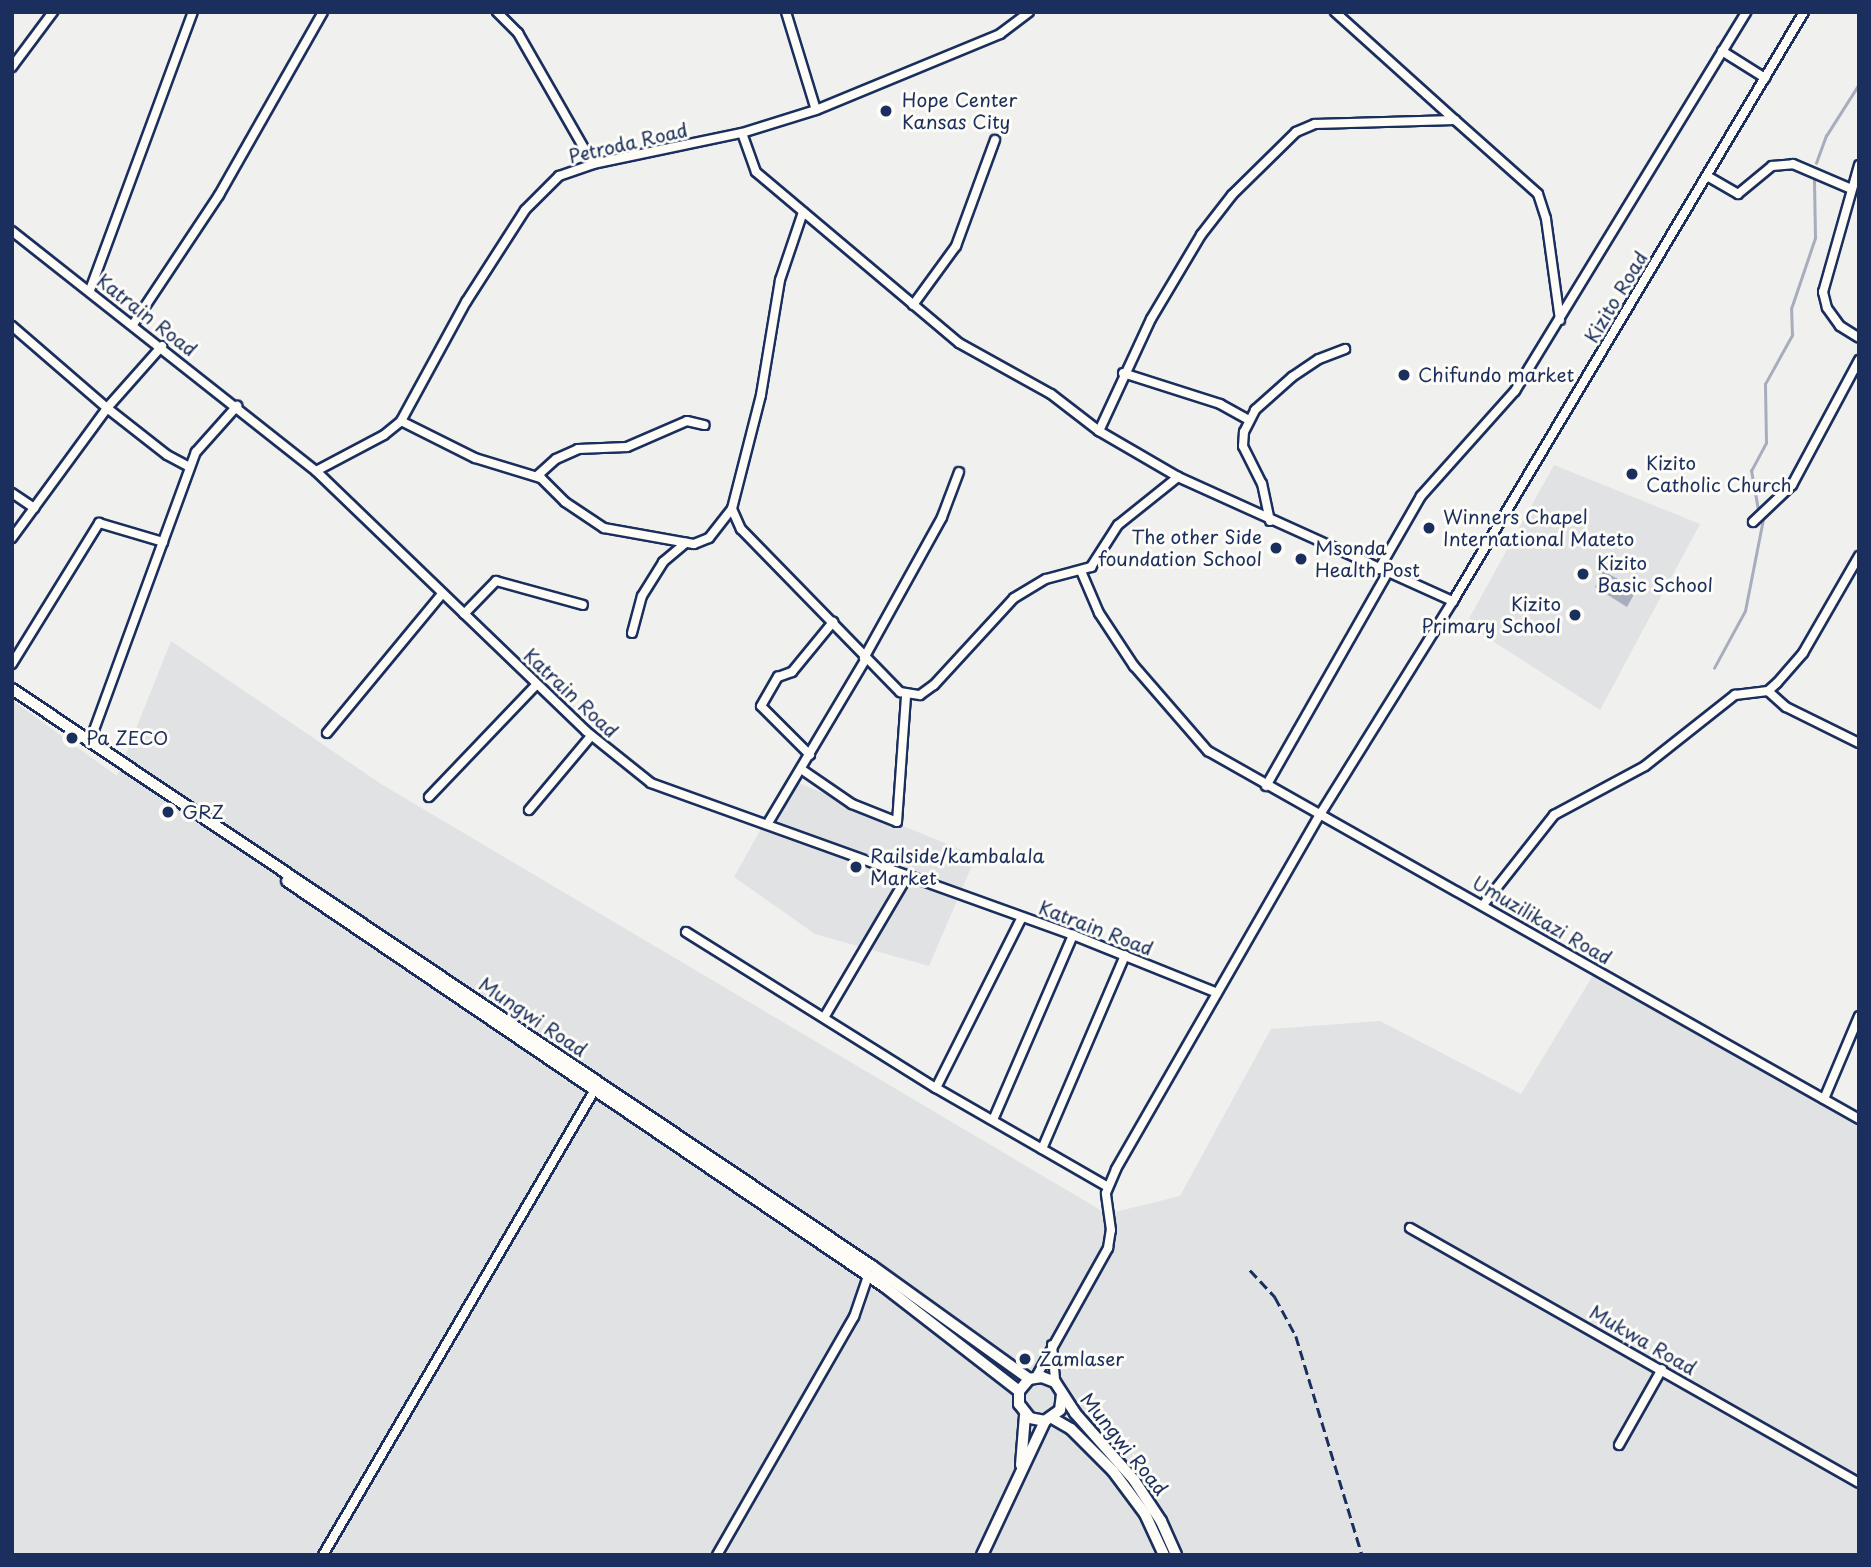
<!DOCTYPE html>
<style>
body{margin:0}
#map{position:relative;width:1871px;height:1567px;overflow:hidden;background:#f0f0ee;font-family:"Playpen Sans",sans-serif}
div>[style]{position:absolute}
[style*='--x']{left:calc(var(--x)*1px);top:calc(var(--y)*1px);width:calc(var(--w)*1px);rotate:calc(var(--a)*1deg)}
.built>*{inset:0;background:#e0e2e3}
.water>*{inset:0;background:#a7adbd}
.stream>*{height:2.5px;margin:-1.25px;padding:0 1.25px;transform-origin:1.25px;border-radius:1.25px;background:#a7adbd}
.roads{filter:drop-shadow(2px 0 #1b2f5e) drop-shadow(-2px 0 #1b2f5e) drop-shadow(0 2px #1b2f5e) drop-shadow(0 -2px #1b2f5e)}
.street>*{height:8px;margin:-4px;padding:0 4px;transform-origin:4px;border-radius:4px;background:#fdfcf7}
.secondary>*{height:10px;margin:-5px;padding:0 5px;transform-origin:5px;border-radius:5px;background:#fdfcf7}
.rail>*{height:2.5px;margin-top:-1.25px;transform-origin:0;background:repeating-linear-gradient(90deg,#1b2f5e 0 10px,transparent 0 15px)}
.dots>*{width:19px;height:19px;translate:-50% -50%;box-sizing:border-box;border:4px solid #fdfcf7;border-radius:50%}
span{translate:-50% -50%;white-space:nowrap;text-align:center;line-height:1.15;-webkit-text-stroke:6px #fdfcf7;paint-order:stroke}
.poi-label{font-size:19px;color:#1b2f5e}
.left{translate:0 -50%;text-align:left}
.right{translate:-100% -50%;text-align:right}
.street-label{font-size:19px;color:#1b2f5e}
.frame{position:absolute;inset:0;border:14px solid #1b2f5e;pointer-events:none}
</style>
<div id="map">
<div class="built">
<div style="clip-path:polygon(1554px 465px,1700px 524px,1600px 710px,1466px 624px)"></div>
<div style="clip-path:polygon(171px 641px,381px 784px,1107px 1214px,1180px 1196px,1271px 1029px,1380px 1021px,1521px 1094px,1598px 967px,1859px 1114px,1859px 1555px,12px 1555px,12px 700px,117px 776px)"></div>
<div style="clip-path:polygon(789px 779px,976px 856px,929px 966px,815px 934px,734px 877px)"></div>
</div>
<div class="water">
<div style="clip-path:polygon(1603px 571px,1637px 589px,1627px 607px,1595px 587px)"></div>
</div>
<div class="stream">
<div style="--x:1816;--y:163;--w:29;--a:-70"></div>
<div style="--x:1826;--y:136;--w:62;--a:-57.6"></div>
<div style="--x:1758;--y:510;--w:40;--a:-100"></div>
<div style="--x:1751;--y:471;--w:32;--a:-62"></div>
<div style="--x:1766;--y:443;--w:59;--a:-91"></div>
<div style="--x:1765;--y:384;--w:56;--a:-61.1"></div>
<div style="--x:1792;--y:335;--w:26;--a:-92"></div>
<div style="--x:1791;--y:309;--w:75;--a:-71.3"></div>
<div style="--x:1815;--y:238;--w:59;--a:-91"></div>
<div style="--x:1714;--y:668;--w:65;--a:-61.5"></div>
<div style="--x:1745;--y:611;--w:94;--a:-78.9"></div>
</div>
<div class="roads">
<div class="street">
<div style="--x:497;--y:12;--w:30;--a:45"></div>
<div style="--x:518;--y:33;--w:151;--a:60.2"></div>
<div style="--x:786;--y:12;--w:102;--a:73"></div>
<div style="--x:1335;--y:12;--w:161;--a:42"></div>
<div style="--x:1722;--y:51;--w:51;--a:32.1"></div>
<div style="--x:12;--y:67;--w:69;--a:-53.3"></div>
<div style="--x:742;--y:133;--w:41;--a:70.3"></div>
<div style="--x:756;--y:172;--w:265;--a:40.1"></div>
<div style="--x:959;--y:343;--w:105;--a:29"></div>
<div style="--x:1051;--y:394;--w:61;--a:37.6"></div>
<div style="--x:1099;--y:431;--w:91;--a:30.2"></div>
<div style="--x:1178;--y:477;--w:302;--a:24.3"></div>
<div style="--x:1859;--y:165;--w:132;--a:105.8"></div>
<div style="--x:1823;--y:292;--w:16;--a:76"></div>
<div style="--x:1827;--y:308;--w:22;--a:54"></div>
<div style="--x:1840;--y:326;--w:22;--a:32"></div>
<div style="--x:1707;--y:176;--w:36;--a:30"></div>
<div style="--x:1738;--y:194;--w:44;--a:-39.5"></div>
<div style="--x:1772;--y:166;--w:21;--a:-5"></div>
<div style="--x:1793;--y:164;--w:61;--a:23.2"></div>
<div style="--x:803;--y:212;--w:72;--a:108.7"></div>
<div style="--x:780;--y:280;--w:117;--a:99.4"></div>
<div style="--x:761;--y:395;--w:118;--a:104.3"></div>
<div style="--x:732;--y:509;--w:22;--a:66"></div>
<div style="--x:741;--y:529;--w:228;--a:45.7"></div>
<div style="--x:900;--y:692;--w:20;--a:9"></div>
<div style="--x:920;--y:695;--w:17;--a:-36"></div>
<div style="--x:934;--y:685;--w:118;--a:-47.4"></div>
<div style="--x:1014;--y:598;--w:37;--a:-31"></div>
<div style="--x:1046;--y:579;--w:47;--a:-14.9"></div>
<div style="--x:1091;--y:567;--w:50;--a:-57.3"></div>
<div style="--x:1118;--y:525;--w:77;--a:-38.7"></div>
<div style="--x:12;--y:231;--w:387;--a:38.3"></div>
<div style="--x:316;--y:471;--w:375;--a:43.9"></div>
<div style="--x:586;--y:731;--w:83;--a:38.7"></div>
<div style="--x:651;--y:783;--w:449;--a:19.8"></div>
<div style="--x:1073;--y:935;--w:155;--a:21.9"></div>
<div style="--x:90;--y:290;--w:296;--a:-69.7"></div>
<div style="--x:913;--y:305;--w:73;--a:-53.9"></div>
<div style="--x:956;--y:246;--w:113;--a:-69.8"></div>
<div style="--x:134;--y:323;--w:154;--a:-56.4"></div>
<div style="--x:219;--y:195;--w:210;--a:-60.4"></div>
<div style="--x:12;--y:326;--w:125;--a:40.8"></div>
<div style="--x:107;--y:408;--w:76;--a:38.1"></div>
<div style="--x:167;--y:455;--w:26;--a:28"></div>
<div style="--x:1123;--y:373;--w:102;--a:17.7"></div>
<div style="--x:1220;--y:404;--w:33;--a:29"></div>
<div style="--x:401;--y:421;--w:83;--a:26.6"></div>
<div style="--x:475;--y:458;--w:69;--a:16.9"></div>
<div style="--x:541;--y:478;--w:34;--a:45"></div>
<div style="--x:565;--y:502;--w:47;--a:33.7"></div>
<div style="--x:604;--y:528;--w:91;--a:10.1"></div>
<div style="--x:694;--y:544;--w:16;--a:-22"></div>
<div style="--x:709;--y:538;--w:37;--a:-52"></div>
<div style="--x:1099;--y:431;--w:123;--a:-65.1"></div>
<div style="--x:1151;--y:319;--w:98;--a:-59.2"></div>
<div style="--x:1201;--y:235;--w:51;--a:-52.2"></div>
<div style="--x:1232;--y:195;--w:90;--a:-44.5"></div>
<div style="--x:1296;--y:132;--w:21;--a:-23"></div>
<div style="--x:1315;--y:124;--w:140;--a:-1.6"></div>
<div style="--x:1455;--y:120;--w:111;--a:41.7"></div>
<div style="--x:1538;--y:194;--w:26;--a:72"></div>
<div style="--x:1546;--y:219;--w:102;--a:82.1"></div>
<div style="--x:316;--y:471;--w:77;--a:-27.9"></div>
<div style="--x:384;--y:435;--w:22;--a:-39"></div>
<div style="--x:401;--y:421;--w:136;--a:-61.4"></div>
<div style="--x:466;--y:302;--w:109;--a:-57.3"></div>
<div style="--x:525;--y:210;--w:48;--a:-45"></div>
<div style="--x:559;--y:176;--w:36;--a:-19"></div>
<div style="--x:593;--y:164;--w:152;--a:-11.8"></div>
<div style="--x:742;--y:133;--w:77;--a:-17.3"></div>
<div style="--x:816;--y:110;--w:199;--a:-22.4"></div>
<div style="--x:1000;--y:34;--w:36;--a:-37"></div>
<div style="--x:537;--y:476;--w:25;--a:-42"></div>
<div style="--x:556;--y:459;--w:24;--a:-24"></div>
<div style="--x:578;--y:449;--w:49;--a:-2.3"></div>
<div style="--x:627;--y:447;--w:65;--a:-23.4"></div>
<div style="--x:687;--y:421;--w:18;--a:13"></div>
<div style="--x:12;--y:493;--w:27;--a:34"></div>
<div style="--x:1270;--y:521;--w:38;--a:-102"></div>
<div style="--x:1262;--y:484;--w:42;--a:-116.6"></div>
<div style="--x:1243;--y:446;--w:14;--a:-86"></div>
<div style="--x:1244;--y:432;--w:25;--a:-63"></div>
<div style="--x:1255;--y:410;--w:50;--a:-41.7"></div>
<div style="--x:1292;--y:377;--w:32;--a:-34"></div>
<div style="--x:1319;--y:359;--w:28;--a:-21"></div>
<div style="--x:1753;--y:522;--w:54;--a:-43.5"></div>
<div style="--x:1792;--y:485;--w:142;--a:-61.8"></div>
<div style="--x:12;--y:538;--w:161;--a:-53.8"></div>
<div style="--x:107;--y:408;--w:83;--a:-48.4"></div>
<div style="--x:1379;--y:569;--w:84;--a:-60.1"></div>
<div style="--x:1421;--y:496;--w:141;--a:-48.2"></div>
<div style="--x:1515;--y:391;--w:444;--a:-58.6"></div>
<div style="--x:1081;--y:571;--w:46;--a:66.8"></div>
<div style="--x:1099;--y:613;--w:64;--a:56.6"></div>
<div style="--x:1134;--y:666;--w:113;--a:49"></div>
<div style="--x:1208;--y:751;--w:748;--a:29.48"></div>
<div style="--x:464;--y:614;--w:46;--a:-45.9"></div>
<div style="--x:496;--y:581;--w:90;--a:15.4"></div>
<div style="--x:632;--y:633;--w:38;--a:-75"></div>
<div style="--x:642;--y:596;--w:40;--a:-58"></div>
<div style="--x:663;--y:562;--w:30;--a:-40"></div>
<div style="--x:864;--y:658;--w:161;--a:-61"></div>
<div style="--x:942;--y:517;--w:48;--a:-69.3"></div>
<div style="--x:12;--y:664;--w:166;--a:-58.3"></div>
<div style="--x:99;--y:523;--w:67;--a:16.5"></div>
<div style="--x:1768;--y:691;--w:24;--a:42"></div>
<div style="--x:1786;--y:707;--w:81;--a:26.3"></div>
<div style="--x:327;--y:733;--w:180;--a:-50.4"></div>
<div style="--x:90;--y:741;--w:308;--a:-69.9"></div>
<div style="--x:196;--y:452;--w:62;--a:-48.3"></div>
<div style="--x:810;--y:755;--w:69;--a:-135"></div>
<div style="--x:761;--y:706;--w:34;--a:-60"></div>
<div style="--x:778;--y:677;--w:15;--a:-20"></div>
<div style="--x:792;--y:672;--w:65;--a:-50.6"></div>
<div style="--x:801;--y:769;--w:62;--a:34.5"></div>
<div style="--x:852;--y:804;--w:48;--a:21.8"></div>
<div style="--x:897;--y:822;--w:127;--a:-85.9"></div>
<div style="--x:1266;--y:786;--w:246;--a:-60.3"></div>
<div style="--x:429;--y:797;--w:156;--a:-46.3"></div>
<div style="--x:529;--y:810;--w:97;--a:-50"></div>
<div style="--x:768;--y:823;--w:190;--a:-59.2"></div>
<div style="--x:1483;--y:905;--w:115;--a:-51.7"></div>
<div style="--x:1554;--y:815;--w:103;--a:-28.3"></div>
<div style="--x:1645;--y:766;--w:115;--a:-38.3"></div>
<div style="--x:1735;--y:695;--w:33;--a:-7"></div>
<div style="--x:1768;--y:691;--w:12;--a:-42"></div>
<div style="--x:1777;--y:683;--w:40;--a:-49"></div>
<div style="--x:1803;--y:653;--w:112;--a:-60"></div>
<div style="--x:686;--y:932;--w:295;--a:32"></div>
<div style="--x:936;--y:1088;--w:191;--a:-63.3"></div>
<div style="--x:825;--y:1016;--w:164;--a:-59.5"></div>
<div style="--x:936;--y:1088;--w:198;--a:29.9"></div>
<div style="--x:1824;--y:1099;--w:90;--a:-67.1"></div>
<div style="--x:993;--y:1120;--w:202;--a:-66.6"></div>
<div style="--x:1042;--y:1149;--w:211;--a:-66.8"></div>
<div style="--x:1410;--y:1228;--w:516;--a:29.59"></div>
<div style="--x:1052;--y:1345;--w:37;--a:85"></div>
<div style="--x:1036;--y:1377;--w:148;--a:-60.8"></div>
<div style="--x:1108;--y:1248;--w:18;--a:-81"></div>
<div style="--x:1111;--y:1230;--w:37;--a:-98"></div>
<div style="--x:1106;--y:1193;--w:26;--a:-67"></div>
<div style="--x:1116;--y:1169;--w:411;--a:-60.1"></div>
<div style="--x:1321;--y:813;--w:250;--a:-58.1"></div>
<div style="--x:1453;--y:601;--w:686;--a:-59.21"></div>
<div style="--x:1619;--y:1445;--w:87;--a:-60.5"></div>
<div style="--x:323;--y:1555;--w:543;--a:-59.71"></div>
<div style="--x:717;--y:1555;--w:275;--a:-60.1"></div>
<div style="--x:854;--y:1317;--w:43;--a:-71.1"></div>
</div>
<div class="secondary">
<div style="--x:12;--y:689;--w:1036;--a:33.86"></div>
<div style="--x:872;--y:1266;--w:193;--a:35.7"></div>
<div style="--x:287;--y:881;--w:723;--a:34.17"></div>
<div style="--x:885;--y:1287;--w:170;--a:37.8"></div>
<div style="--x:1062;--y:1394;--w:16;--a:97"></div>
<div style="--x:1060;--y:1410;--w:19;--a:144"></div>
<div style="--x:1045;--y:1421;--w:15;--a:-169"></div>
<div style="--x:1030;--y:1418;--w:18;--a:-128"></div>
<div style="--x:1019;--y:1404;--w:13;--a:-90"></div>
<div style="--x:1019;--y:1391;--w:16;--a:-50"></div>
<div style="--x:1029;--y:1379;--w:13;--a:-9"></div>
<div style="--x:1042;--y:1377;--w:14;--a:21"></div>
<div style="--x:1055;--y:1382;--w:37;--a:57"></div>
<div style="--x:1075;--y:1413;--w:89;--a:48.6"></div>
<div style="--x:1134;--y:1480;--w:49;--a:56.6"></div>
<div style="--x:1161;--y:1521;--w:37;--a:66"></div>
<div style="--x:1052;--y:1418;--w:22;--a:30"></div>
<div style="--x:1071;--y:1429;--w:59;--a:45"></div>
<div style="--x:1113;--y:1471;--w:54;--a:53.3"></div>
<div style="--x:1145;--y:1514;--w:45;--a:65.1"></div>
<div style="--x:1021;--y:1465;--w:50;--a:-85.4"></div>
<div style="--x:982;--y:1555;--w:148;--a:-64.8"></div>
</div>
</div>
<div class="rail">
<div style="--x:1250;--y:1270;--w:37;--a:47"></div>
<div style="--x:1275;--y:1297;--w:44;--a:61.7"></div>
<div style="--x:1296;--y:1336;--w:229;--a:73.2"></div>
</div>
<div class="dots">
<div style="left:886px;top:111px;background:#1b2f5e"></div>
<div style="left:1404px;top:375px;background:#1b2f5e"></div>
<div style="left:1632px;top:474px;background:#1b2f5e"></div>
<div style="left:1429px;top:528px;background:#1b2f5e"></div>
<div style="left:1276px;top:548px;background:#1b2f5e"></div>
<div style="left:1301px;top:559px;background:#1b2f5e"></div>
<div style="left:1583px;top:574px;background:#1b2f5e"></div>
<div style="left:1575px;top:615px;background:#1b2f5e"></div>
<div style="left:72px;top:738px;background:#1b2f5e"></div>
<div style="left:168px;top:812px;background:#1b2f5e"></div>
<div style="left:856px;top:867px;background:#1b2f5e"></div>
<div style="left:1025px;top:1359px;background:#1b2f5e"></div>
</div>
<div class="poi-label">
<span class="left" style="left:902px;top:111px">Hope Center<br>Kansas City</span>
<span class="left" style="left:1418px;top:375px">Chifundo market</span>
<span class="left" style="left:1646px;top:474px">Kizito<br>Catholic Church</span>
<span class="left" style="left:1443px;top:528px">Winners Chapel<br>International Mateto</span>
<span class="right" style="left:1262px;top:548px">The other Side<br>foundation School</span>
<span class="left" style="left:1315px;top:559px">Msonda<br>Health Post</span>
<span class="left" style="left:1597px;top:574px">Kizito<br>Basic School</span>
<span class="right" style="left:1561px;top:615px">Kizito<br>Primary School</span>
<span class="left" style="left:86px;top:738px">Pa ZECO</span>
<span class="left" style="left:182px;top:812px">GRZ</span>
<span class="left" style="left:870px;top:867px">Railside/kambalala<br>Market</span>
<span class="left" style="left:1039px;top:1359px">Zamlaser</span>
</div>
<div class="street-label">
<span style="left:628px;top:143px;rotate:-13deg">Petroda Road</span>
<span style="left:1616px;top:297px;rotate:-59deg">Kizito Road</span>
<span style="left:147px;top:315px;rotate:38deg">Katrain Road</span>
<span style="left:571px;top:693px;rotate:43deg">Katrain Road</span>
<span style="left:1542px;top:920px;rotate:30deg">Umuzilikazi Road</span>
<span style="left:1096px;top:928px;rotate:21deg">Katrain Road</span>
<span style="left:533px;top:1017px;rotate:34deg">Mungwi Road</span>
<span style="left:1643px;top:1340px;rotate:30deg">Mukwa Road</span>
<span style="left:1124px;top:1444px;rotate:51deg">Mungwi Road</span>
</div>
<div class="frame"></div>
</div>
